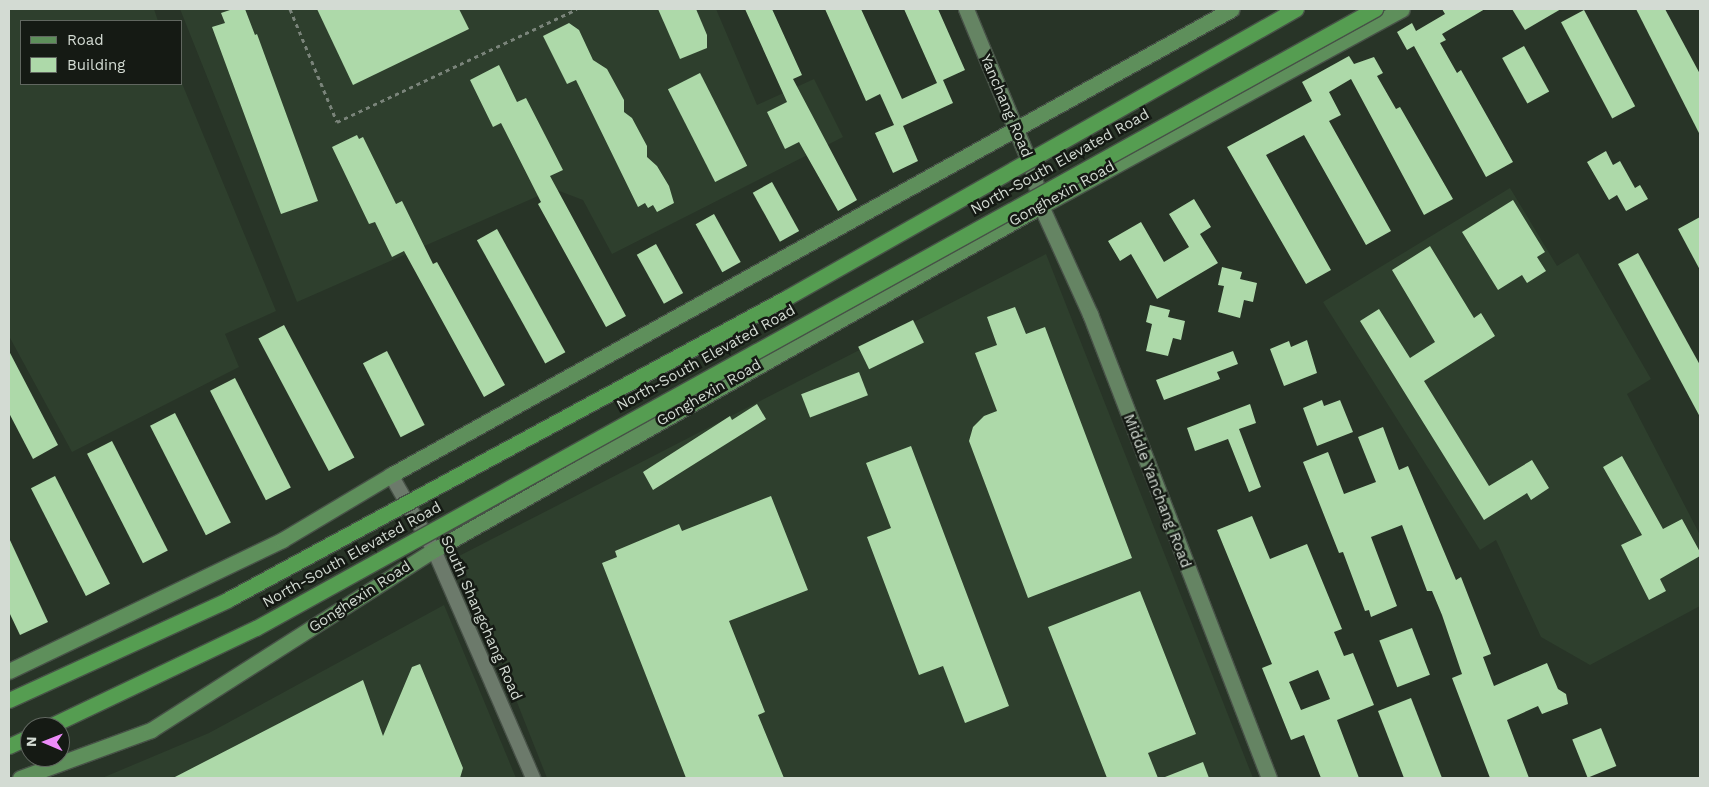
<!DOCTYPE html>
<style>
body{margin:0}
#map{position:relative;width:1709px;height:787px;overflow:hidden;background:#283427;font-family:"Work Sans",sans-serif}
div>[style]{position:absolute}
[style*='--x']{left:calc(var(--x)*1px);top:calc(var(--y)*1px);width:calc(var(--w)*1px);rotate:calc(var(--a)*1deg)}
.built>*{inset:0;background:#2e3f2d}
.building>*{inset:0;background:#add9a9;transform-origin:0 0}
.path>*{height:3px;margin-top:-1.5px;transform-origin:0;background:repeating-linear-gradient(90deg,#7a847a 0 4px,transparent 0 8px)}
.roads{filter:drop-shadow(1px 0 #475147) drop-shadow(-1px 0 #475147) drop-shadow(0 1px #475147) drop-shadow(0 -1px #475147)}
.street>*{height:14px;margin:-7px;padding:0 7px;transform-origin:7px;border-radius:7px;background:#6c7a6b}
.secondary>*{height:15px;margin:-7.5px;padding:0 7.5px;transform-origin:7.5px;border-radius:7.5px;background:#658463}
.primary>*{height:15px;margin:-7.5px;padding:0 7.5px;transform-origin:7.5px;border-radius:7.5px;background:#5e8f5b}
.highway>*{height:15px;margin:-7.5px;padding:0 7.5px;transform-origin:7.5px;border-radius:7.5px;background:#559d51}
.bridges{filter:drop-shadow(1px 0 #475147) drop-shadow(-1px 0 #475147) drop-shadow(0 1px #475147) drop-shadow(0 -1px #475147)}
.highway-bridge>*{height:15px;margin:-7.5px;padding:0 7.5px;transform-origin:7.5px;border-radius:7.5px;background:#559d51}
span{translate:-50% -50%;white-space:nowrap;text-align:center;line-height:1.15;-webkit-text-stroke:5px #151a14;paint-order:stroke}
.street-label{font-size:15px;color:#d3dbd3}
.frame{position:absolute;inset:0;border:10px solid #d3dbd3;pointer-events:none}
.legend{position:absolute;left:20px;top:20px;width:162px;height:65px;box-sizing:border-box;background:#151a14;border:1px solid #616760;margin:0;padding:6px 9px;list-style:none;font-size:15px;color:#d3dbd3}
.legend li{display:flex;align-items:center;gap:10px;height:25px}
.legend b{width:25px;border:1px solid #616760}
.north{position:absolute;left:20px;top:717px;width:50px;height:50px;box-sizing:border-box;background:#151a14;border:1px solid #616760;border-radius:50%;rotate:271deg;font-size:14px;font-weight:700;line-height:20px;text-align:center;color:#d3dbd3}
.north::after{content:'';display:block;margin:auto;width:18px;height:22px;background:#ed8cf9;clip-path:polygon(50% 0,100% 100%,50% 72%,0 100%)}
</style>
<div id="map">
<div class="built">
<div style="clip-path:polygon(9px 9px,154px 9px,158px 21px,21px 21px,21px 84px,181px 81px,276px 311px,225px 334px,239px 367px,72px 452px,9px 336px)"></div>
<div style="clip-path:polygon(180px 9px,716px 9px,757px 105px,814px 79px,843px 137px,612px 254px,583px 200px,554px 189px,297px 302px)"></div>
<div style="clip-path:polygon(1510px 188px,1557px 266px,1578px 253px,1651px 379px,1627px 394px,1700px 535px,1700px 606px,1590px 665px,1541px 637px,1496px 540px,1480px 550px,1323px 302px)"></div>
<div style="clip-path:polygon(1046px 254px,1253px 778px,547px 778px,459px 556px)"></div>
<div style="clip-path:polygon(444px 605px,516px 778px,102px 778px,209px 733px)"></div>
</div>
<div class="building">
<div style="clip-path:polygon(233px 9px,245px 9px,255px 35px,257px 34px,318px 201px,281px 214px,212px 27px,225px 23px,221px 13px)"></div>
<div style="clip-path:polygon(317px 9px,459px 9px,469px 29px,353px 85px)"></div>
<div style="clip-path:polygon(658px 9px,696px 9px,707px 35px,707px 48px,680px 59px)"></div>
<div style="clip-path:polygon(745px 9px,772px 9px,802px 75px,793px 79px,857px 200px,838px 211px,799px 142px,785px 149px,767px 112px,787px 102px)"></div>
<div style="clip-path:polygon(825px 9px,861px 9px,902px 99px,937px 83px,904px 9px,938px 9px,965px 70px,943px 80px,953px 103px,903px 126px,918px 161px,893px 173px,875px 133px,894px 125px,880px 94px,866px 101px)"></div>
<div style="clip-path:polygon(1442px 9px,1485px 9px,1442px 34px,1446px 40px,1440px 43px,1457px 73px,1461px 70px,1513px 162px,1486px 177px,1414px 46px,1407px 50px,1397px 32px,1412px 23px,1416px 31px,1445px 14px)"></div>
<div style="clip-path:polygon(1512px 9px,1561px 9px,1525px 30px)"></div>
<div style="clip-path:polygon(1636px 9px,1665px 9px,1700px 74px,1700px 135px)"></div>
<div style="left:1584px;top:10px;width:109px;height:26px;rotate:62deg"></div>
<div style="clip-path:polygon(569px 23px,579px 30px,593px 60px,607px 69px,624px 100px,624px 112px,632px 118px,647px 146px,647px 157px,657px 166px,669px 186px,674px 203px,657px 212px,653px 205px,648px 208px,645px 203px,638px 207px,576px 80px,567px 84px,543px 36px)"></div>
<div style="left:1524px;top:46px;width:52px;height:25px;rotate:61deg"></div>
<div style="clip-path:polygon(1349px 56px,1354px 64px,1374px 57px,1383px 73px,1377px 76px,1396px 109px,1400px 107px,1453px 199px,1424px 215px,1351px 79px,1329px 92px,1341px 115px,1329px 121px,1391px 231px,1366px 245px,1304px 135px,1266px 155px,1331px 270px,1306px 284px,1227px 147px,1312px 101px,1302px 82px)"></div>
<div style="clip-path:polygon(499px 65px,517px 102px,526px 98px,563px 170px,550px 176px,626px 316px,606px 327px,538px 204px,541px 202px,501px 123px,493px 127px,470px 80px)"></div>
<div style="left:700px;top:73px;width:104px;height:36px;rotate:63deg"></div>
<div style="clip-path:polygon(357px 135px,359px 139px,363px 137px,396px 204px,402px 201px,433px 264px,437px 262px,505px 385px,484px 397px,404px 251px,392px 257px,375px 222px,369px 224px,332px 147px)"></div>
<div style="clip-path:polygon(1606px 151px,1613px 165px,1620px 161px,1635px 188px,1640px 185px,1648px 199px,1626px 211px,1617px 195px,1609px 200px,1587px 162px)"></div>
<div style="left:772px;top:182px;width:56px;height:22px;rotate:61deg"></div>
<div style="clip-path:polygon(1194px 199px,1211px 227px,1200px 234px,1218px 263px,1157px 299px,1131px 254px,1120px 261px,1108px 241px,1141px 222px,1164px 262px,1189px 247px,1169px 214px)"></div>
<div style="clip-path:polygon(1513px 200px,1545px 252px,1537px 257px,1546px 271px,1527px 283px,1522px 275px,1498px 290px,1462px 232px)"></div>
<div style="left:714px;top:214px;width:55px;height:21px;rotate:61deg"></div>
<div style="clip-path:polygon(1700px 217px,1700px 270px,1678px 229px)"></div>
<div style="left:497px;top:229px;width:141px;height:23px;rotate:61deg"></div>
<div style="left:656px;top:244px;width:56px;height:22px;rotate:61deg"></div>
<div style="clip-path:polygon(1430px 246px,1474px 318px,1481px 313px,1495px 336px,1424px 381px,1489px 486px,1532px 460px,1549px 488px,1531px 500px,1527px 493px,1484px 520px,1360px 321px,1379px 309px,1410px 358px,1435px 342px,1392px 270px)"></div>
<div style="clip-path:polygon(1638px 253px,1700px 365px,1700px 417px,1618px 264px)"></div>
<div style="clip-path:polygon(1222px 267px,1242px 272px,1240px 279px,1257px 283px,1253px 302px,1244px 300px,1240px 318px,1218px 312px,1224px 286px,1218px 285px)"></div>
<div style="clip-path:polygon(1150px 305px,1170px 310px,1168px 317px,1185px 321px,1181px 340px,1173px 338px,1168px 356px,1146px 351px,1152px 324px,1146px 322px)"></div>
<div style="clip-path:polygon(1015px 307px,1026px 334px,1045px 327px,1132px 558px,1028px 598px,969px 441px,973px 427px,984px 416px,997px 411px,975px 353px,997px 345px,987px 317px)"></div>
<div style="left:913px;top:320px;width:25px;height:61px;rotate:64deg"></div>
<div style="left:284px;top:325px;width:150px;height:29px;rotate:62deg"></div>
<div style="clip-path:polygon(1307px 340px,1317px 373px,1284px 386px,1270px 349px,1289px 341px,1291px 347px)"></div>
<div style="clip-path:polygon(9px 351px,58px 445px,33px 459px,9px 413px)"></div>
<div style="left:387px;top:351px;width:83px;height:27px;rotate:63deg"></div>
<div style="clip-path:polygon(1233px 351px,1238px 364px,1217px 372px,1220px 379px,1164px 400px,1156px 380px)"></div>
<div style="left:859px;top:372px;width:25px;height:62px;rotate:69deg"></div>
<div style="left:235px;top:378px;width:123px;height:28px;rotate:63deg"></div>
<div style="clip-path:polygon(1322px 400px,1324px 406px,1340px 400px,1353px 432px,1317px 446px,1303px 408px)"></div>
<div style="clip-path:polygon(757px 404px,766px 419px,653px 490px,643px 472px,730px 416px,732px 420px)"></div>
<div style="clip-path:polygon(1250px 404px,1256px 423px,1239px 429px,1261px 487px,1249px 492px,1228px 439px,1195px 451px,1187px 428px)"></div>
<div style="left:175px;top:413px;width:123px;height:28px;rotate:63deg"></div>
<div style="clip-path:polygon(1383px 427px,1399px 470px,1408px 466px,1456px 580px,1461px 577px,1491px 654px,1483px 657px,1494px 686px,1547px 663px,1558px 689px,1566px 694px,1568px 704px,1542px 714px,1538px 706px,1507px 720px,1529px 778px,1490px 778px,1452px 678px,1462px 674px,1442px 615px,1432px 591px,1427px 591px,1402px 525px,1371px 537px,1397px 606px,1371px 617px,1369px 610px,1365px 611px,1343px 552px,1339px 553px,1303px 462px,1328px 452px,1344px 494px,1376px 482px,1358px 437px)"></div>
<div style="left:112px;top:441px;width:123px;height:28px;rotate:63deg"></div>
<div style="clip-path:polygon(911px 446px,1009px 706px,965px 723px,943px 666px,919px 675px,867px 537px,891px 528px,866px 463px)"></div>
<div style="clip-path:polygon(1622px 456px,1663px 529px,1682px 519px,1700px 552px,1700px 556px,1660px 579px,1666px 591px,1649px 600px,1621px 545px,1642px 535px,1603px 467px)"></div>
<div style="left:55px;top:476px;width:121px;height:27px;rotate:63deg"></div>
<div style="clip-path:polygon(771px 496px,808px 590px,729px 621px,765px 712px,758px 715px,784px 778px,686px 778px,602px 563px,617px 557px,615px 551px,679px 524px,682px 531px)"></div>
<div style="clip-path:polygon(evenodd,1252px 516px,1270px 559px,1307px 544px,1342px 629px,1334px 632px,1344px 656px,1353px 653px,1374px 705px,1337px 720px,1359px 778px,1321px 778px,1304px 735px,1291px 740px,1262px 668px,1272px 664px,1217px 530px,1252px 516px,1318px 670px,1330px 699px,1301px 710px,1289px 682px,1318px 670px)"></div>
<div style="clip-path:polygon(9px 538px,48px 622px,20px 635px,9px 612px)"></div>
<div style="clip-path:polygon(1140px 591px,1196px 734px,1148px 753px,1158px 778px,1107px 778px,1048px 627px)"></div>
<div style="left:1412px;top:628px;width:50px;height:35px;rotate:69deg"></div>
<div style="clip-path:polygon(420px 664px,463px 768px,460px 778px,173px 778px,363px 680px,383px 736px,412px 667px)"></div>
<div style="clip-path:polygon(1411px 698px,1442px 778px,1404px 778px,1378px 711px)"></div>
<div style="left:1601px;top:728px;width:41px;height:31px;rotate:68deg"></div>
<div style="clip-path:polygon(1203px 762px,1209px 778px,1165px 778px,1165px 777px)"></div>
</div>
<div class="path">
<div style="--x:290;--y:9;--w:122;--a:67.4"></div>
<div style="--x:337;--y:122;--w:265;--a:-25.2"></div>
</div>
<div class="roads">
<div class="street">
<div style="--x:391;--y:475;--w:86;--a:60.2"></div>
<div style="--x:434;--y:550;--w:249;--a:66.5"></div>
</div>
<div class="secondary">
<div style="--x:966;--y:9;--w:172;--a:67.5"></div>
<div style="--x:1032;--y:168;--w:39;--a:77"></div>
<div style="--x:1041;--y:206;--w:119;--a:65.6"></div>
<div style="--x:1090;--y:314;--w:497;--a:68.9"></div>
</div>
<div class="primary">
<div style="--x:9;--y:671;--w:303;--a:-25.6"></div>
<div style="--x:282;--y:540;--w:127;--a:-30.8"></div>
<div style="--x:391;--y:475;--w:961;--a:-28.99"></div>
<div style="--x:20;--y:778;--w:140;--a:-20.1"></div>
<div style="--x:151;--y:730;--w:335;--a:-32.5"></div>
<div style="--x:434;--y:550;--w:698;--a:-29.54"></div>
<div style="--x:1041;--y:206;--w:411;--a:-28.6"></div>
</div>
<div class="highway">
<div style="--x:9;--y:746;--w:23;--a:-25"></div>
</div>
</div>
<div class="bridges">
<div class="highway-bridge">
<div style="--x:9;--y:700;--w:240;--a:-24.6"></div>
<div style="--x:227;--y:600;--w:635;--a:-28.38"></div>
<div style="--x:786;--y:298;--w:586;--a:-29.54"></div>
<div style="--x:48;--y:727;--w:230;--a:-25.5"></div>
<div style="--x:256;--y:628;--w:1279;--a:-28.95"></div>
</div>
</div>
<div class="street-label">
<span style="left:1006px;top:106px;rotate:67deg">Yanchang Road</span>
<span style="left:1060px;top:162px;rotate:-29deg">North-South Elevated Road</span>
<span style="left:1062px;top:194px;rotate:-29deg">Gonghexin Road</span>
<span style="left:706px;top:358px;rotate:-29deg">North-South Elevated Road</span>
<span style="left:709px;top:393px;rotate:-30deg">Gonghexin Road</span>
<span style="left:1157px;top:491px;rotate:69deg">Middle Yanchang Road</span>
<span style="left:352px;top:555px;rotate:-29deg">North-South Elevated Road</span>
<span style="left:360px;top:597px;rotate:-33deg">Gonghexin Road</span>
<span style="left:481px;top:618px;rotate:66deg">South Shangchang Road</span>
</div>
<div class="frame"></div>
<ul class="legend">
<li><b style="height:6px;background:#5e8f5b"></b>Road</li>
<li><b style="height:14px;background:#add9a9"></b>Building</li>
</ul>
<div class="north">N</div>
</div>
